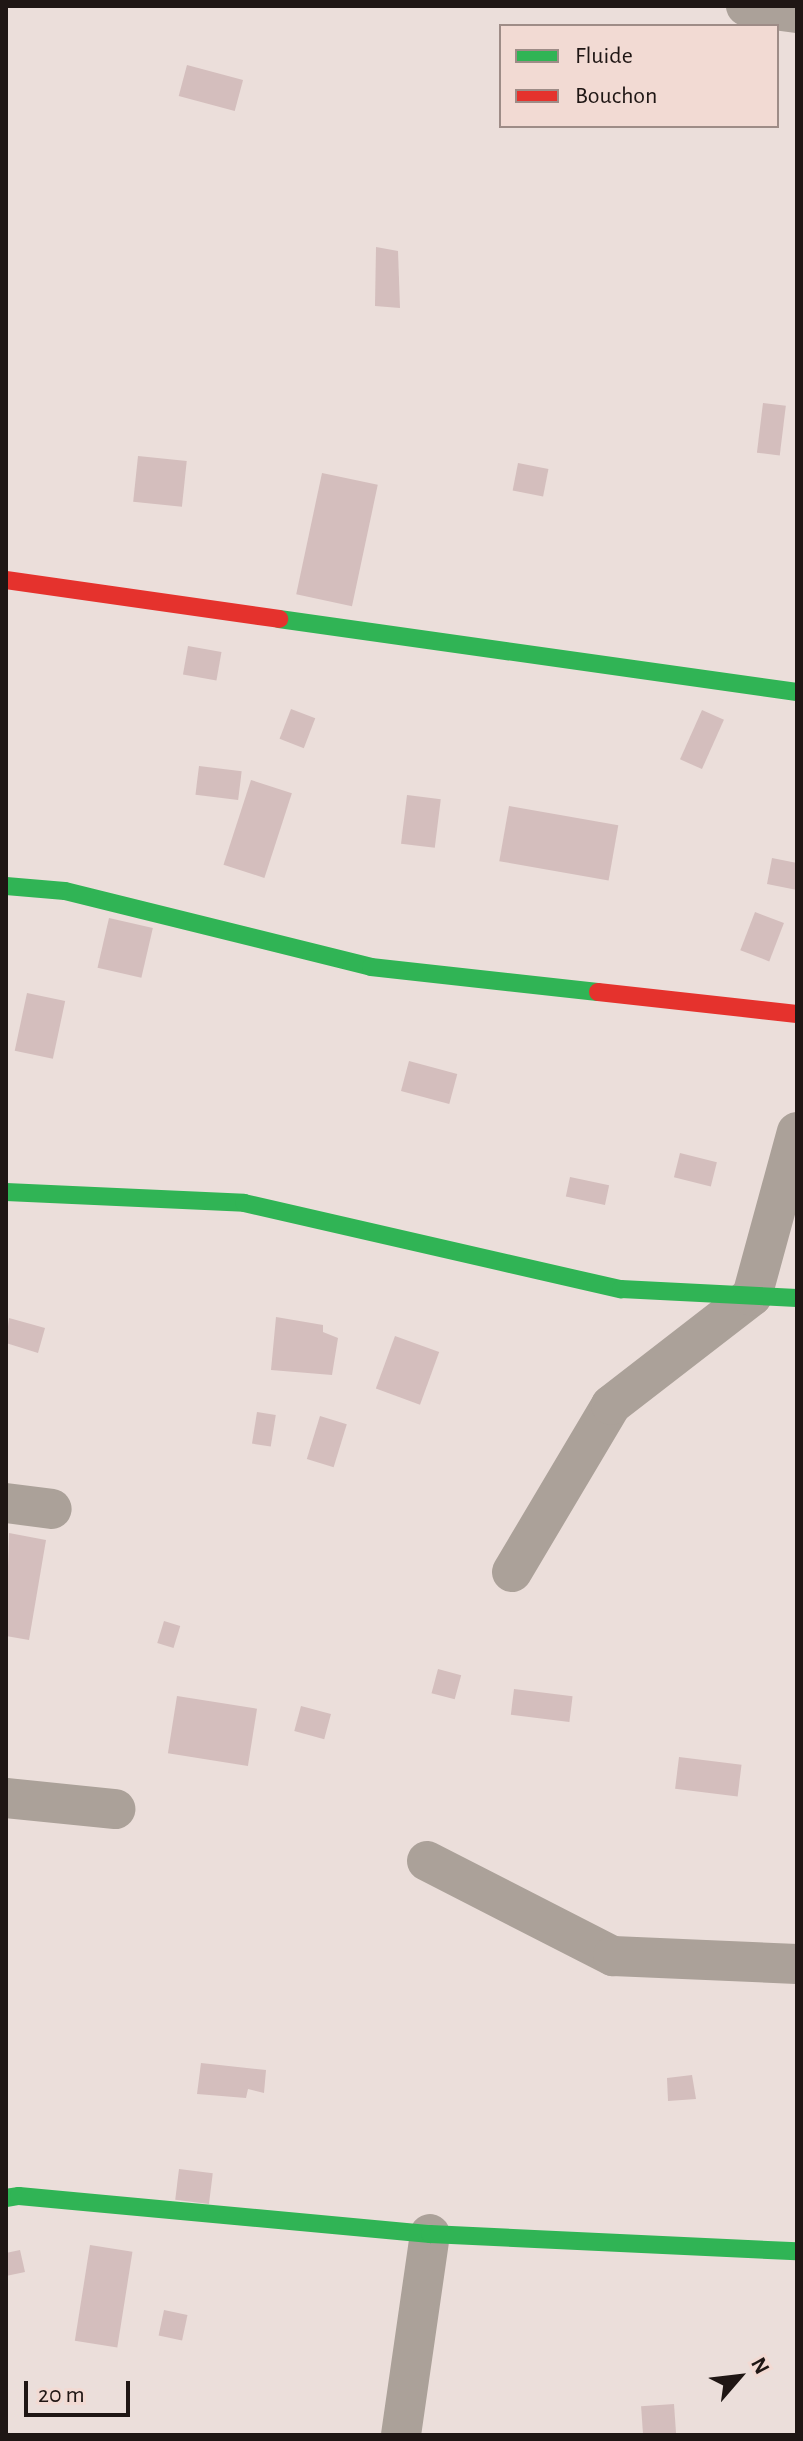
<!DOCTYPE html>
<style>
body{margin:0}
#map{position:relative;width:803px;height:2441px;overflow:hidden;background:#ebdeda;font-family:"Alegreya Sans",sans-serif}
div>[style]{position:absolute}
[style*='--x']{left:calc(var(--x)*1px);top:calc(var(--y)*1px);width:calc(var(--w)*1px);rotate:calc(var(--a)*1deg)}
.building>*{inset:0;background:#d4bebd;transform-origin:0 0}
.street>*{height:40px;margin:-20px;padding:0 20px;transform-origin:20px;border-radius:20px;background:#aba199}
.fast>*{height:18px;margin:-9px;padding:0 9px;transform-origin:9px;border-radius:9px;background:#30b455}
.jam>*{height:18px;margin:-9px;padding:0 9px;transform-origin:9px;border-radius:9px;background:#e5322d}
span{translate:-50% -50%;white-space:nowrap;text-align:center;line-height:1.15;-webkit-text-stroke:8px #f2dad3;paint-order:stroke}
.frame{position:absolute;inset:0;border:8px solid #1f1614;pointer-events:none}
.legend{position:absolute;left:499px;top:24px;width:280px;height:104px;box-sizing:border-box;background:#f2dad3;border:2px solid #9e8c87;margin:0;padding:10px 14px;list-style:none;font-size:24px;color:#1f1614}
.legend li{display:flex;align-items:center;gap:16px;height:40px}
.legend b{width:40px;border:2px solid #9e8c87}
.north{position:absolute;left:699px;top:2337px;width:80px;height:80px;-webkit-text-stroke:6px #f2dad3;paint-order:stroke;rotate:62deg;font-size:22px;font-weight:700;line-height:32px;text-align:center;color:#1f1614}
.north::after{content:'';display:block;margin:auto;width:28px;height:36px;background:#1f1614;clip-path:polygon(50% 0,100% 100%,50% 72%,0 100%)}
.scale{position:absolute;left:24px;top:2381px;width:106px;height:36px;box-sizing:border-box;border:4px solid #1f1614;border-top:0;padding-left:10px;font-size:24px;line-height:28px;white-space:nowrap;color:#1f1614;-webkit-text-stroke:6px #f2dad3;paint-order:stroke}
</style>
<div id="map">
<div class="building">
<div style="left:187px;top:65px;width:58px;height:32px;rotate:15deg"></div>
<div style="clip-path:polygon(376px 247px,398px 251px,400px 308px,375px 306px)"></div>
<div style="left:763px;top:403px;width:23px;height:50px;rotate:7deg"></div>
<div style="left:138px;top:456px;width:49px;height:46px;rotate:6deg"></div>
<div style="left:518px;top:463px;width:31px;height:28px;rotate:11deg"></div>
<div style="left:322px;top:473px;width:57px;height:124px;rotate:12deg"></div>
<div style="left:188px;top:646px;width:34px;height:29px;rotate:10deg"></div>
<div style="left:291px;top:709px;width:26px;height:32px;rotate:21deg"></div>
<div style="left:702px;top:710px;width:24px;height:54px;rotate:24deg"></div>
<div style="left:199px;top:766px;width:43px;height:29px;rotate:7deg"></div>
<div style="left:251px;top:780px;width:43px;height:89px;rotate:18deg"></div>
<div style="left:407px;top:795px;width:34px;height:49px;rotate:7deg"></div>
<div style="left:509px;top:806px;width:111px;height:56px;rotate:10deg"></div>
<div style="clip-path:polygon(772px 858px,797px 863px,797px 890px,767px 884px)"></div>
<div style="left:755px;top:912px;width:31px;height:41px;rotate:21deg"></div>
<div style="left:109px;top:918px;width:45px;height:51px;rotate:13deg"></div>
<div style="left:27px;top:993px;width:39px;height:59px;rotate:12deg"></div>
<div style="left:409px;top:1061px;width:50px;height:31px;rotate:15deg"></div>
<div style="left:680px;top:1153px;width:38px;height:25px;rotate:14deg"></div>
<div style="left:570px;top:1177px;width:40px;height:20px;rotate:12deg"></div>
<div style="clip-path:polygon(276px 1317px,323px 1325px,323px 1332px,338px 1338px,332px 1375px,271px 1370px)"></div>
<div style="clip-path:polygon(9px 1318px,45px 1328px,38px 1353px,6px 1343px)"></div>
<div style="left:395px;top:1336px;width:47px;height:56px;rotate:20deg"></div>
<div style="left:257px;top:1412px;width:19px;height:32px;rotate:9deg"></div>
<div style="left:320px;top:1416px;width:28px;height:45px;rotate:17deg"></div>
<div style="clip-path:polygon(9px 1533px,46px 1540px,29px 1640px,6px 1636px)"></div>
<div style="left:164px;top:1621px;width:17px;height:23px;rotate:17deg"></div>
<div style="left:438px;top:1669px;width:24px;height:25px;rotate:15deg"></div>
<div style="left:514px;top:1689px;width:59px;height:26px;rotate:7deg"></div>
<div style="left:177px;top:1696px;width:81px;height:58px;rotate:9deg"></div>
<div style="left:301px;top:1706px;width:31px;height:26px;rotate:15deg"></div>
<div style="left:679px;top:1757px;width:63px;height:32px;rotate:7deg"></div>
<div style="clip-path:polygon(201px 2063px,266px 2070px,264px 2093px,248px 2089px,246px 2098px,197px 2094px)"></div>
<div style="clip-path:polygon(692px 2075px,696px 2099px,668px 2101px,667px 2078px)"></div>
<div style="left:179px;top:2169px;width:34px;height:31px;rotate:7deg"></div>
<div style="left:90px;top:2245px;width:43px;height:97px;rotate:9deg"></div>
<div style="clip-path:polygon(20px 2250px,25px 2272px,6px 2276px,6px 2253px)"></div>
<div style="left:164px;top:2310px;width:24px;height:26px;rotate:12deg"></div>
<div style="left:674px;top:2404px;width:31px;height:33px;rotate:86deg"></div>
</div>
<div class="street">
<div style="--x:746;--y:6;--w:51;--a:7.8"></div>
<div style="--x:6;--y:1503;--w:46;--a:7.4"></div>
<div style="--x:512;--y:1572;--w:194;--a:-59.3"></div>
<div style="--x:611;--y:1405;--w:178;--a:-37.7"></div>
<div style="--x:752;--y:1296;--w:170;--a:-74.7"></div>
<div style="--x:6;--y:1798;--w:110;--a:5.8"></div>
<div style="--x:427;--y:1861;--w:209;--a:27.1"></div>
<div style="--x:613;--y:1956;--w:184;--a:2.5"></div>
<div style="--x:401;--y:2435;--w:203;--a:-81.8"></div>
</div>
<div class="fast">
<div style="--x:279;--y:619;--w:523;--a:8.02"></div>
<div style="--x:6;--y:886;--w:59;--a:4.8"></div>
<div style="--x:65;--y:891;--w:315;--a:13.9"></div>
<div style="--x:371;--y:967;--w:228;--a:6.3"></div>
<div style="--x:6;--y:1192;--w:238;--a:2.6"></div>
<div style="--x:244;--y:1203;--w:387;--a:12.9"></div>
<div style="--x:621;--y:1289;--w:176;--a:2.9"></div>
<div style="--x:6;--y:2198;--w:13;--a:-9"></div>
<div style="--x:19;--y:2196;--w:413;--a:5.3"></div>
<div style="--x:430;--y:2234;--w:367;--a:2.7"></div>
</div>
<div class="jam">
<div style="--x:6;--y:580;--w:276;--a:8.1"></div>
<div style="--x:598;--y:992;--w:200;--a:6.3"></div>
</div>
<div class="frame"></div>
<ul class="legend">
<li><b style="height:10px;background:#30b455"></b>Fluide</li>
<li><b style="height:10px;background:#e5322d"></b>Bouchon</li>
</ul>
<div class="north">N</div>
<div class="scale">20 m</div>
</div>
